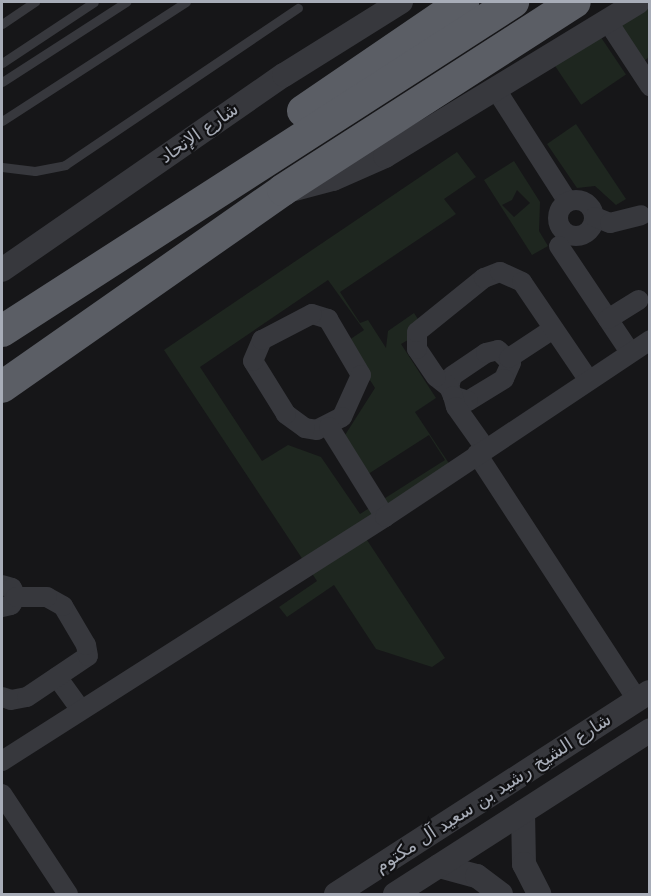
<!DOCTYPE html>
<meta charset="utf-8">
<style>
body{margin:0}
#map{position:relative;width:651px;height:896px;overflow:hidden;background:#161618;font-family:"DejaVu Sans","Noto Naskh Arabic",sans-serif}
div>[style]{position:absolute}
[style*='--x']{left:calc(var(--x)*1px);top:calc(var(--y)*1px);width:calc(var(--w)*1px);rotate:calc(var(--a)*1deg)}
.green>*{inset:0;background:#1e261f;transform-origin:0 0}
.service>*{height:9px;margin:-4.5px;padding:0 4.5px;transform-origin:4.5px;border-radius:4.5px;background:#37383d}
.minor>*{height:20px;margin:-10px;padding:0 10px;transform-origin:10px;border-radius:10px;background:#37383d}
.minor>.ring{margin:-10px;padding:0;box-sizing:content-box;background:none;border:20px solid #37383d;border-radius:50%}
.tertiary>*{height:24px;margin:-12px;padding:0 12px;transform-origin:12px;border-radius:12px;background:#37383d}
.trunk>*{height:32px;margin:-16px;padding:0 16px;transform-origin:16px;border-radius:16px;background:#5b5e65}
span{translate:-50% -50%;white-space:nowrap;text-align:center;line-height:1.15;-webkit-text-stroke:4.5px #111113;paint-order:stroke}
.street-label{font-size:18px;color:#a8adb8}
.frame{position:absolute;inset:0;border:3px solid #a8adb8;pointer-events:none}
</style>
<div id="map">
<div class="green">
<div style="clip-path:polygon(649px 2px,649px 57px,644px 61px,617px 19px)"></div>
<div style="left:598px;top:33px;width:50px;height:54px;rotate:56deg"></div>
<div style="clip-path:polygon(576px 124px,626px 199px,616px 205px,595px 186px,577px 188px,547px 144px)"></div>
<div style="clip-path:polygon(evenodd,457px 152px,476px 177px,444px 199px,456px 214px,340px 292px,360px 323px,368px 320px,386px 348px,388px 331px,414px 313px,425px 330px,401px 344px,436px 398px,415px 412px,452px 468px,359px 528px,445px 658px,432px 667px,376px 649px,334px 585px,287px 617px,279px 607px,317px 581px,164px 350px,457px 152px,328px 280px,364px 330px,346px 342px,375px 388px,338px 446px,362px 478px,429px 435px,445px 460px,360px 514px,321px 457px,288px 445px,262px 461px,200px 367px,328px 280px)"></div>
<div style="clip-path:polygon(evenodd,514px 161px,540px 202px,539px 231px,548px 246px,532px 255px,484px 180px,514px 161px,517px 190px,530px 203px,514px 217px,502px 205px,512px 200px,517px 190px)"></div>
</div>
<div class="service">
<div style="--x:2;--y:24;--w:40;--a:-34"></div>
<div style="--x:2;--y:63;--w:110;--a:-33.5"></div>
<div style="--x:2;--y:82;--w:148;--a:-32.8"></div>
<div style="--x:2;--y:121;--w:219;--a:-32.9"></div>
<div style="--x:2;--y:167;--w:33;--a:7"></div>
<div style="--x:35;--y:171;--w:31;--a:-11"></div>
<div style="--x:65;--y:165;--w:281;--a:-34"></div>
</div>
<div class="minor">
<div style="--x:608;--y:22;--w:77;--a:56.7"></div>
<div style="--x:495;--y:88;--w:135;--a:57.4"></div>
<div class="ring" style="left:558px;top:200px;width:16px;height:16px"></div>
<div style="--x:595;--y:217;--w:16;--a:22"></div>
<div style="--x:610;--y:223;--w:32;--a:-14"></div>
<div style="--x:559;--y:246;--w:128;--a:56.2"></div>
<div style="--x:312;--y:314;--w:17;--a:17"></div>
<div style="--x:328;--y:319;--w:65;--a:59.5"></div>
<div style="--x:361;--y:375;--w:46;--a:114.3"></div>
<div style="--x:342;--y:417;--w:28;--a:153"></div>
<div style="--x:317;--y:430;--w:12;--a:-171"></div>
<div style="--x:305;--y:428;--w:24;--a:-144"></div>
<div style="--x:286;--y:414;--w:62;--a:-121.9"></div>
<div style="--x:253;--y:361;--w:23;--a:-67"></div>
<div style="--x:262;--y:340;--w:56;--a:-27.5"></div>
<div style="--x:608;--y:319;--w:36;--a:-32"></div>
<div style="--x:498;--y:350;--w:18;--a:45"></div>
<div style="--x:511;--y:363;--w:17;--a:114"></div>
<div style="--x:504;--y:379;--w:42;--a:148.6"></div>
<div style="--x:468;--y:401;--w:16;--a:-162"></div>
<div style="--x:453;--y:396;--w:10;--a:-114"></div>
<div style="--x:449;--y:387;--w:11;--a:-75"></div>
<div style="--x:452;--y:376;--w:41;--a:-34.1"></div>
<div style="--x:486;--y:353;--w:12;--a:-14"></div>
<div style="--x:509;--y:358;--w:53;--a:-33.4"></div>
<div style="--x:449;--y:387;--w:16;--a:-142"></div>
<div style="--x:436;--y:377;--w:34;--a:-124"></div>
<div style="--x:417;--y:349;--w:17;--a:-90"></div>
<div style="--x:417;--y:332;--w:86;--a:-38.9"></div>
<div style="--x:484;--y:278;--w:17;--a:-21"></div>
<div style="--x:500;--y:272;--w:24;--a:24"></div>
<div style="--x:522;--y:282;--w:117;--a:55.8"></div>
<div style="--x:453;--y:396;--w:11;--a:75"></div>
<div style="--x:456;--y:407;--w:50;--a:54.7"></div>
<div style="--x:329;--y:427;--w:106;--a:58.1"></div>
<div style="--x:477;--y:454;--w:293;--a:56.9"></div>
<div style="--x:2;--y:585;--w:10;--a:17"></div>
<div style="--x:12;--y:588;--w:10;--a:66"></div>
<div style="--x:16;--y:597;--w:9;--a:122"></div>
<div style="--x:11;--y:605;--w:9;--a:167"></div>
<div style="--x:57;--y:677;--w:39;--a:54"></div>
<div style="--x:2;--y:697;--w:9;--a:18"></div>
<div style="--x:11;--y:700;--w:16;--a:-11"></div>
<div style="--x:27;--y:697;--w:73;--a:-33.9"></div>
<div style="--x:88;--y:656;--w:11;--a:-100"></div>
<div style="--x:86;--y:645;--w:45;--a:-120.5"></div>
<div style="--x:63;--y:606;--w:18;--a:-151"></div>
<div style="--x:47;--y:597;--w:31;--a:180"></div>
<div style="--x:2;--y:761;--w:454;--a:-32.5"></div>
<div style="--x:385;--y:517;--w:319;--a:-33.7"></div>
<div style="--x:2;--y:794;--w:120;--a:56.6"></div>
</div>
<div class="tertiary">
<div style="--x:295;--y:189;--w:39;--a:-15"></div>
<div style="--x:333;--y:179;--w:57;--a:-23.9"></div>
<div style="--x:385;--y:156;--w:296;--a:-31.3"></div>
<div style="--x:2;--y:270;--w:343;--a:-34.7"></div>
<div style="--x:284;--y:75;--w:138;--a:-32"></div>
<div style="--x:523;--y:812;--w:52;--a:88.9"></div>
<div style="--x:524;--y:864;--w:34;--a:63"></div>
<div style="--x:439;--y:866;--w:39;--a:15"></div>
<div style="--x:477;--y:876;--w:30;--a:37"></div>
<div style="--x:336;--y:894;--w:373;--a:-32.8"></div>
<div style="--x:395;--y:894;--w:303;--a:-32.7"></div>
</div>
<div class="trunk">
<div style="--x:303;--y:111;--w:194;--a:-34.3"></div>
<div style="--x:2;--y:331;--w:608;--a:-32.77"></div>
<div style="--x:2;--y:387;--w:343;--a:-35"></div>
<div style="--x:283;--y:190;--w:347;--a:-32.8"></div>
</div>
<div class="street-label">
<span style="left:199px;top:133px;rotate:-35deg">شارع الإتحاد</span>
<span style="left:493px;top:793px;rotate:-33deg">شارع الشيخ رشيد بن سعيد آل مكتوم</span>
</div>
<div class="frame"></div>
</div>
